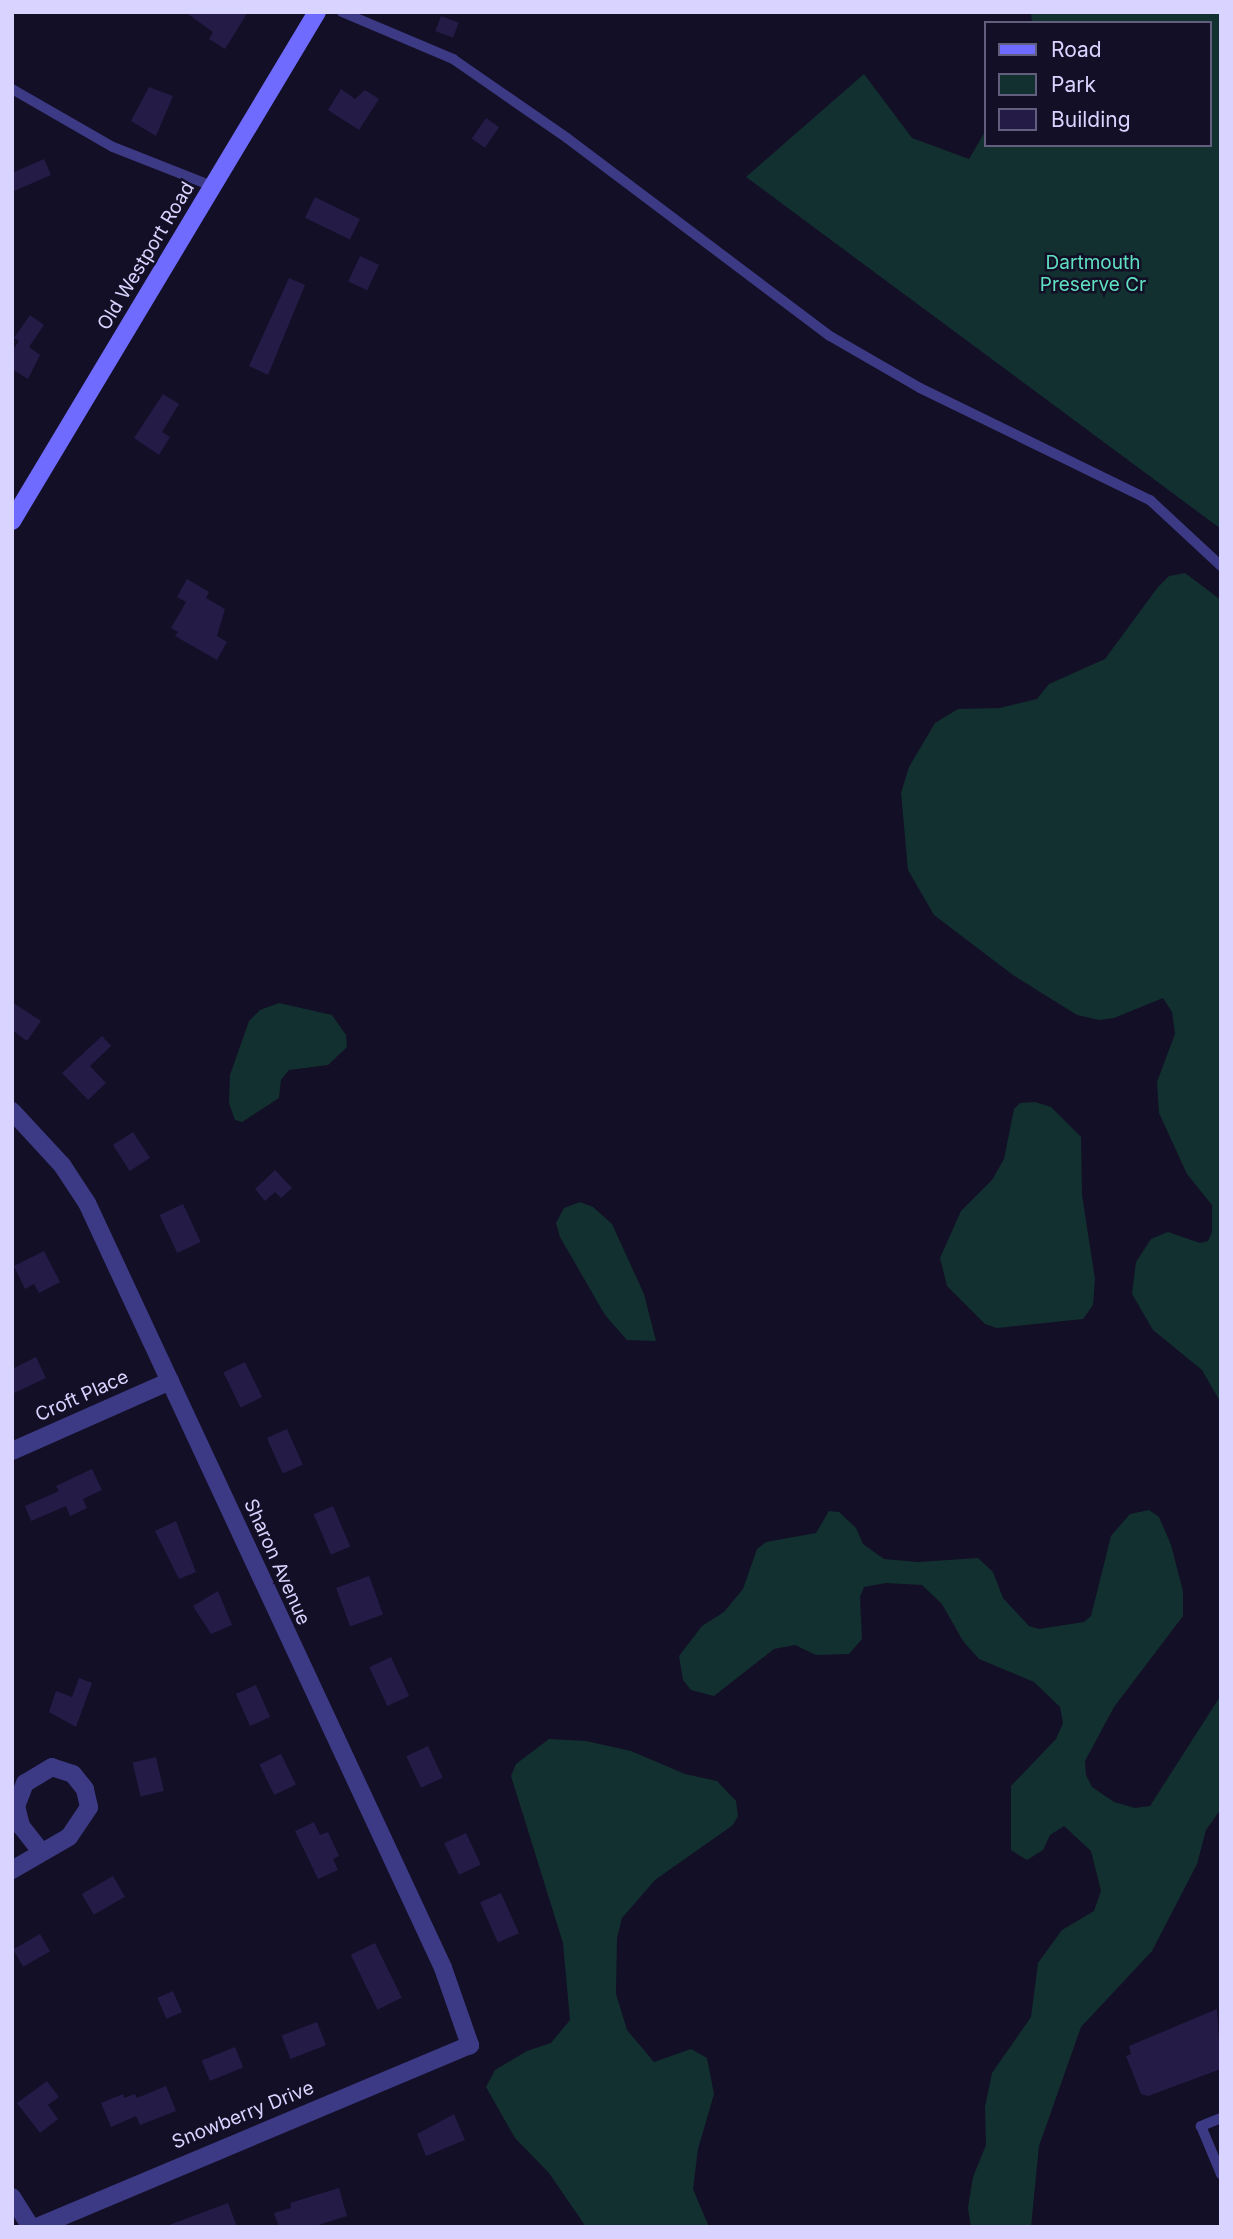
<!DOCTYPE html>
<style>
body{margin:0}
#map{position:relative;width:1233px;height:2239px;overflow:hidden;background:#130f26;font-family:Inter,sans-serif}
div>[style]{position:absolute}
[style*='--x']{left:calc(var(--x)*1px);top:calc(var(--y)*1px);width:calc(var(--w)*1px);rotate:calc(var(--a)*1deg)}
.green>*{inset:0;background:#12302f}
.building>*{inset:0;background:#241b47;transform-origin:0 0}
.lane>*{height:10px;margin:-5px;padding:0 5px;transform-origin:5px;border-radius:5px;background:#3d3a85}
.street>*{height:18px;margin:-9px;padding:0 9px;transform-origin:9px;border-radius:9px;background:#3d3a85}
.secondary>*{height:18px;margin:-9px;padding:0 9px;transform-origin:9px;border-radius:9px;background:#6f6bff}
span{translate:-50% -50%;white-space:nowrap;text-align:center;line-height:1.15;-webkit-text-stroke:5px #130f26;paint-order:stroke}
.street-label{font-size:19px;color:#d9d4ff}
.park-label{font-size:19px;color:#5fe0c0}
.frame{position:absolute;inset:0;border:14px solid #d9d4ff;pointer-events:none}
.legend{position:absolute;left:984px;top:21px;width:228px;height:126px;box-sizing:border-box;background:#130f26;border:2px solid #625e7d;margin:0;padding:9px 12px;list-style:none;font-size:21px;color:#d9d4ff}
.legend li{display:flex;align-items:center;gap:14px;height:35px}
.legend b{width:35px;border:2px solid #625e7d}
</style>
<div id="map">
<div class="green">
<div style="clip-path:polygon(1031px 12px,1221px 12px,1221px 529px,746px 177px,864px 74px,912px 138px,969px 159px,986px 130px,986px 145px,1210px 145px,1210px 23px,1032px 23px)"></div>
<div style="clip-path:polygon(1185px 573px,1221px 600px,1221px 1403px,1202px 1370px,1153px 1330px,1132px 1294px,1136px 1262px,1151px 1239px,1168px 1232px,1200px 1243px,1208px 1241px,1212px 1232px,1212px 1205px,1187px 1174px,1159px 1113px,1157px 1082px,1175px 1034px,1172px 1012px,1163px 998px,1114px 1018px,1099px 1020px,1077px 1015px,1013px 975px,934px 915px,908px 870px,901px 793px,909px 767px,935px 723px,958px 709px,1000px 708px,1037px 699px,1049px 684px,1105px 659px,1158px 587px,1169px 576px)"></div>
<div style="clip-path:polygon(279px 1003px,332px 1015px,346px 1035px,347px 1047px,328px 1065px,289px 1070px,281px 1080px,279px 1098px,242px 1122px,235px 1120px,229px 1103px,230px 1075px,249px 1021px,260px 1010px)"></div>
<div style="clip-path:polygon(1035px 1102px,1051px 1107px,1081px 1137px,1082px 1195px,1095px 1279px,1093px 1305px,1083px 1319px,997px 1328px,985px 1324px,947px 1286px,940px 1258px,961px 1211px,992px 1180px,1004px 1159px,1014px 1109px,1020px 1103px)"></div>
<div style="clip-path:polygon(580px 1202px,593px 1207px,612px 1224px,644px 1294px,656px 1341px,627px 1340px,605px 1315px,560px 1237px,556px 1223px,564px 1208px)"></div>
<div style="clip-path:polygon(1149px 1510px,1159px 1517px,1171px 1545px,1183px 1591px,1183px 1616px,1114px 1707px,1085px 1761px,1086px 1775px,1092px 1787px,1114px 1802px,1135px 1808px,1150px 1806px,1221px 1695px,1221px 1809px,1206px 1830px,1197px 1864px,1152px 1951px,1081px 2027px,1039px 2146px,1031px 2227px,971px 2227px,968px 2208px,973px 2177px,986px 2145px,985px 2107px,992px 2073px,1031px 2017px,1038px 1963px,1062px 1930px,1094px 1911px,1101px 1891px,1091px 1851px,1064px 1826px,1050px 1835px,1043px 1850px,1027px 1860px,1011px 1850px,1011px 1786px,1056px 1739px,1063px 1723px,1060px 1707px,1034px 1682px,979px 1659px,963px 1641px,942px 1604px,922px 1585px,886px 1583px,864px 1587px,860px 1597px,862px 1639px,849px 1654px,816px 1655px,795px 1645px,774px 1649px,714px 1696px,691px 1690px,683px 1680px,679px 1656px,702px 1626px,724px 1612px,743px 1589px,757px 1549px,766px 1542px,816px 1533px,829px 1511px,839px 1512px,856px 1528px,863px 1544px,884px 1559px,918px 1562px,978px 1558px,993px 1572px,1003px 1598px,1029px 1626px,1039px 1629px,1084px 1622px,1091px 1616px,1111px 1536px,1130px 1514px)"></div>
<div style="clip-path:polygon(549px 1739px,586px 1741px,631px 1751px,685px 1774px,717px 1781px,736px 1801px,738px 1816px,733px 1825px,655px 1880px,622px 1918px,617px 1938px,616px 1994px,627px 2030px,654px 2062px,691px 2049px,707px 2058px,714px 2094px,698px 2149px,693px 2189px,709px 2227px,586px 2227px,549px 2173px,515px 2138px,486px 2087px,495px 2070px,527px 2051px,551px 2043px,570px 2020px,563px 1943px,511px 1776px,516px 1764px)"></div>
</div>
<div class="building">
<div style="clip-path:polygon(185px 12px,248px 12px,225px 49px,209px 39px,213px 32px)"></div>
<div style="left:441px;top:16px;width:19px;height:16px;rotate:21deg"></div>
<div style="clip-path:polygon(149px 87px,173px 96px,156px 136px,131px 121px)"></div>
<div style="clip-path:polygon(341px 89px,355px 99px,365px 90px,379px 99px,359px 130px,328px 110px)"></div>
<div style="left:486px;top:118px;width:16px;height:25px;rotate:35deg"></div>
<div style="clip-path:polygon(44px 159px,51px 175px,12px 192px,12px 173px)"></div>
<div style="left:315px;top:197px;width:50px;height:23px;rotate:26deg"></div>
<div style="left:360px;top:256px;width:21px;height:28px;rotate:25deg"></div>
<div style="clip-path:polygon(289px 278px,305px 285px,268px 375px,249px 366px)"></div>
<div style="clip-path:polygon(30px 315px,44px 325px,29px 347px,40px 355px,28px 379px,12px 369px,12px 351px,19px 341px,14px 338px)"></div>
<div style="clip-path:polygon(163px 394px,179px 404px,162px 432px,170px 437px,159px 455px,134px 438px)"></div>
<div style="clip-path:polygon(187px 579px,209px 592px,206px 598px,225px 609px,217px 636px,227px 642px,217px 660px,175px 636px,178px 632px,171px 628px,186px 602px,177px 597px)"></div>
<div style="clip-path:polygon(12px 1002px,41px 1021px,27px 1041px,12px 1030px)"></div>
<div style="clip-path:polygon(102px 1036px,111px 1046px,90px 1066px,106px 1083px,88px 1100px,62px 1073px)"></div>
<div style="left:133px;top:1132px;width:31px;height:24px;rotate:57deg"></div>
<div style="clip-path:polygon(275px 1170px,292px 1188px,281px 1198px,275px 1192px,265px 1201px,255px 1189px)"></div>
<div style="left:183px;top:1204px;width:42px;height:26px;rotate:65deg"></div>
<div style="clip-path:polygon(44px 1251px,60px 1282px,39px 1293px,34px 1284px,25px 1289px,14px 1266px)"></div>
<div style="clip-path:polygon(36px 1357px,46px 1378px,12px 1394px,12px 1369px)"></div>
<div style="left:245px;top:1362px;width:39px;height:24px;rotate:64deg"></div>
<div style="left:287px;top:1429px;width:39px;height:22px;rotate:66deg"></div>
<div style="clip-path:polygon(92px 1469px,102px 1490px,83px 1499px,87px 1508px,70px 1516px,66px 1506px,31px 1521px,25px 1506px,59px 1491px,56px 1486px)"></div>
<div style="left:333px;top:1506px;width:44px;height:21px;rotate:67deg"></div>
<div style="clip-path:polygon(176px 1521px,196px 1572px,179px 1579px,155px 1531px)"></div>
<div style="left:369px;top:1576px;width:41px;height:35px;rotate:70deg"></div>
<div style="clip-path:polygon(218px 1591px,232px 1625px,211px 1634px,193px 1606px)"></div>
<div style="left:391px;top:1657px;width:43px;height:24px;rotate:65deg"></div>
<div style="clip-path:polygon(79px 1678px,92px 1683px,76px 1727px,49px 1712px,56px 1691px,72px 1697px)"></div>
<div style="left:256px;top:1685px;width:35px;height:22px;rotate:66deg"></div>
<div style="left:428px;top:1746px;width:35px;height:24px;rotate:65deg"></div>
<div style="left:281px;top:1754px;width:34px;height:24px;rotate:64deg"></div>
<div style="left:156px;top:1757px;width:35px;height:24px;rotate:77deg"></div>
<div style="clip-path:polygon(314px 1822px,320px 1835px,328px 1832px,339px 1856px,333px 1859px,338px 1870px,318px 1879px,295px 1831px)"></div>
<div style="left:466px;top:1833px;width:35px;height:24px;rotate:65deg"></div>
<div style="left:113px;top:1876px;width:24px;height:36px;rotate:60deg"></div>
<div style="left:501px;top:1893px;width:44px;height:23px;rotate:66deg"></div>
<div style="left:40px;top:1934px;width:20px;height:31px;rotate:60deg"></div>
<div style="left:375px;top:1943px;width:61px;height:27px;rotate:64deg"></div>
<div style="left:173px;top:1991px;width:23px;height:17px;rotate:67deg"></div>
<div style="clip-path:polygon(1217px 2009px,1221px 2069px,1148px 2096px,1141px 2094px,1126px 2056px,1131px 2054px,1129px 2046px)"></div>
<div style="left:317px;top:2022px;width:25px;height:38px;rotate:69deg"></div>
<div style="left:235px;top:2047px;width:22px;height:36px;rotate:68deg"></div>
<div style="clip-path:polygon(47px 2081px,59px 2097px,48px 2105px,58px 2119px,40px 2133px,17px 2103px)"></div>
<div style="clip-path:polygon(166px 2086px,176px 2111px,140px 2125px,136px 2116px,111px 2127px,101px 2103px,123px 2094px,124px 2098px,135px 2094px,137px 2098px)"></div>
<div style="clip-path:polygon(454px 2114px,465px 2140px,426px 2156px,417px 2134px)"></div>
<div style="clip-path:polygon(339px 2188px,347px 2216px,312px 2227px,279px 2227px,274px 2213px,291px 2208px,290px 2203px)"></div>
<div style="clip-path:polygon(228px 2203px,237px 2227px,170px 2227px,169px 2225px)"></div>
</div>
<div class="lane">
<div style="--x:342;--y:12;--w:121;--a:22.9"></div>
<div style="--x:453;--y:59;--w:139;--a:34.7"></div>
<div style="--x:567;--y:138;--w:329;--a:37"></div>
<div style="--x:830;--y:336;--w:104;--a:30"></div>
<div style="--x:920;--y:388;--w:256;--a:26"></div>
<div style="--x:1150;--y:500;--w:97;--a:42.9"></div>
<div style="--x:12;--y:89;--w:116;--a:29.9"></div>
<div style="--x:113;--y:147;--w:106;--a:21.5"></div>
<div style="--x:1221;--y:2118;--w:22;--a:158"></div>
<div style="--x:1201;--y:2126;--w:52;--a:67.4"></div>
</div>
<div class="street">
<div style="--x:12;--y:1111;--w:74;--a:47.2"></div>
<div style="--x:62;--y:1165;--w:45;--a:56.7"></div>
<div style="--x:87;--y:1203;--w:844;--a:65.04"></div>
<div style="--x:443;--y:1968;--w:82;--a:70.7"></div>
<div style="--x:470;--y:2045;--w:470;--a:157.2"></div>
<div style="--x:12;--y:1451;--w:173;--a:-23.9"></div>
<div style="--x:12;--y:1870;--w:66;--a:-30.1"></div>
<div style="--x:69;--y:1837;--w:36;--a:-56"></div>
<div style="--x:89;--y:1807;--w:18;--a:-103"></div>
<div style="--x:85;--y:1789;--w:19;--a:-129"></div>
<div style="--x:73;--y:1774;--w:22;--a:-162"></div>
<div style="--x:52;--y:1767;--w:31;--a:149"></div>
<div style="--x:25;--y:1783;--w:25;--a:111"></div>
<div style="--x:16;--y:1806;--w:21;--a:76"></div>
<div style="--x:21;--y:1826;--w:33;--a:52"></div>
<div style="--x:12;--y:2197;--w:36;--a:58"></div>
</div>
<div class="secondary">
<div style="--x:12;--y:521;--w:593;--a:-59.07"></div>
</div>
<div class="street-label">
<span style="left:146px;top:256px;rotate:-59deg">Old Westport Road</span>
<span style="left:82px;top:1396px;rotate:-24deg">Croft Place</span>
<span style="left:277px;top:1562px;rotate:66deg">Sharon Avenue</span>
<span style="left:243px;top:2115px;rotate:-22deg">Snowberry Drive</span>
</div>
<div class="park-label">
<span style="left:1093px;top:274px">Dartmouth<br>Preserve Cr</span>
</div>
<div class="frame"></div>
<ul class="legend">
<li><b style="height:9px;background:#6f6bff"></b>Road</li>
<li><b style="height:19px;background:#12302f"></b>Park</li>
<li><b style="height:19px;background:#241b47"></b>Building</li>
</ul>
</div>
